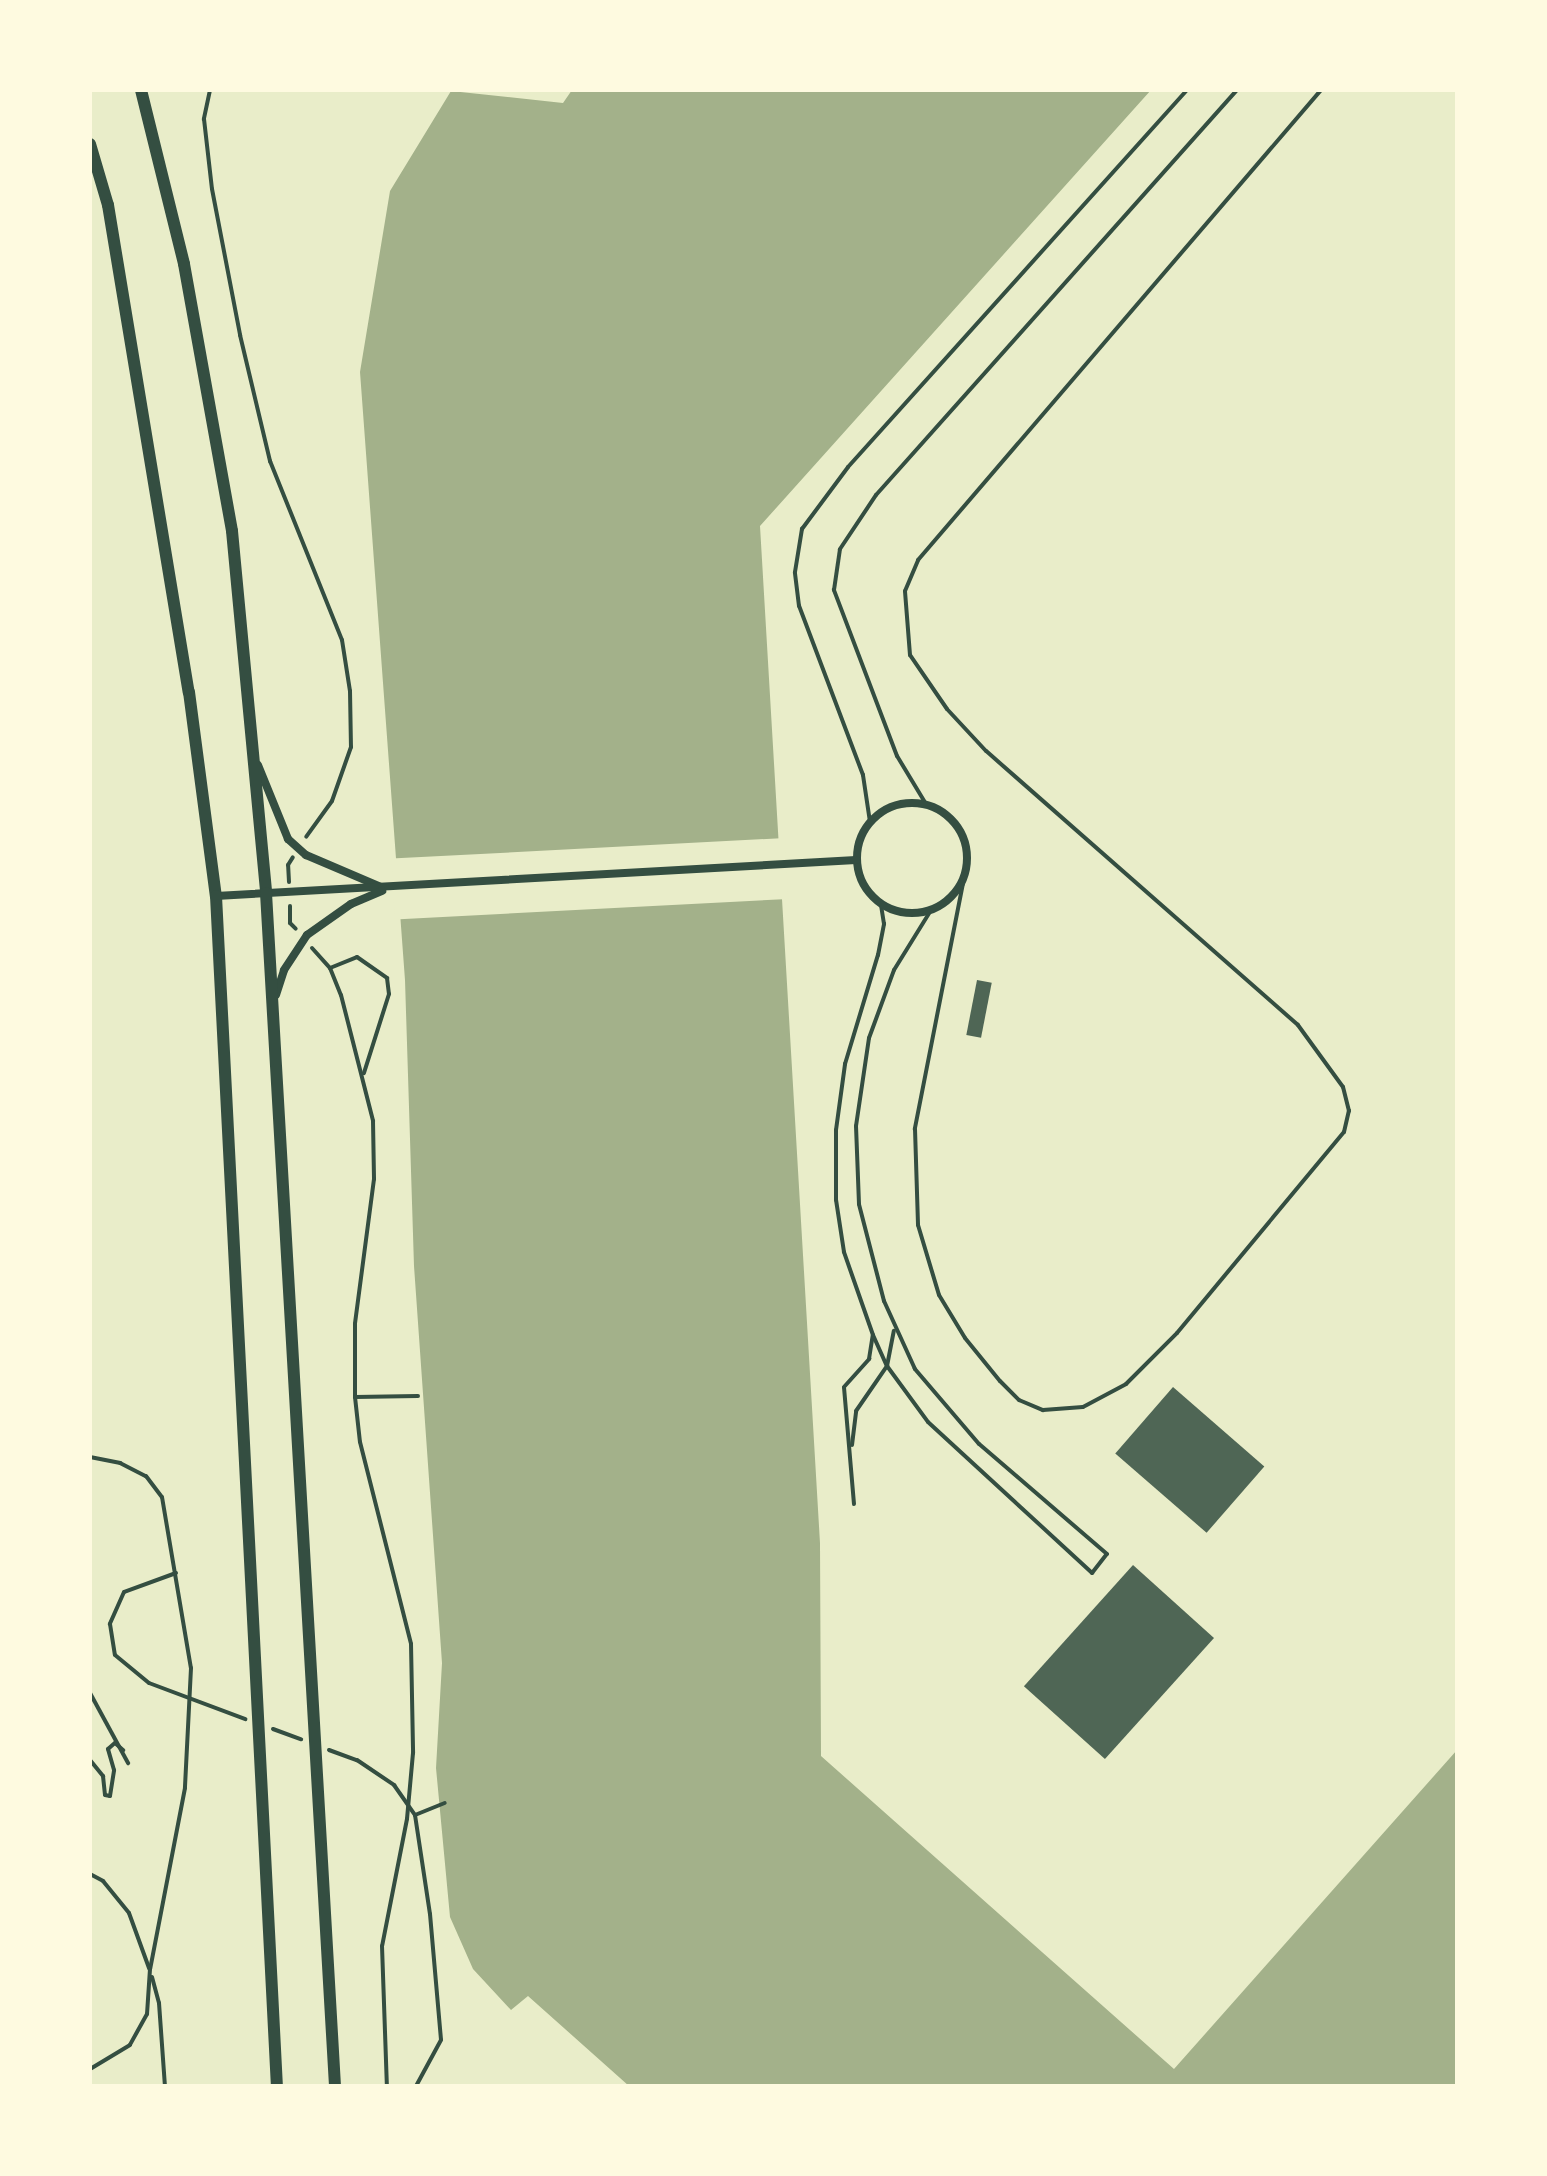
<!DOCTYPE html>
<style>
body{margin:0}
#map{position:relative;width:1547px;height:2176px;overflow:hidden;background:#e9edc9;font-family:"Noto Serif",serif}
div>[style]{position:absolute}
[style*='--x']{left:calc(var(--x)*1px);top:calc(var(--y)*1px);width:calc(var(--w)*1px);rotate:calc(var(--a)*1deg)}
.water>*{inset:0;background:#a3b18a}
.pier>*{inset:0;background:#e9edc9;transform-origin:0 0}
.building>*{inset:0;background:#4f6655;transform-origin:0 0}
.path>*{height:4px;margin:-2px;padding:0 2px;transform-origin:2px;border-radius:2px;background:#344e41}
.service>*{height:4px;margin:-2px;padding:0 2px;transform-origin:2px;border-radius:2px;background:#344e41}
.minor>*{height:8px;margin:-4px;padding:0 4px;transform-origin:4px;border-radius:4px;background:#344e41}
.minor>.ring{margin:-4px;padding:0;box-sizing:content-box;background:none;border:8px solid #344e41;border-radius:50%}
.primary>*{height:12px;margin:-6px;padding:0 6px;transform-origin:6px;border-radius:6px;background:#344e41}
span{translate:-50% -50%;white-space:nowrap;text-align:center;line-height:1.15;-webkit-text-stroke:10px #fefae0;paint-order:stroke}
.frame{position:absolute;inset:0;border:92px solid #fefae0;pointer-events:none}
</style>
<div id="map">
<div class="water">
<div style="clip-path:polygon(572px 90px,1151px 90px,760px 526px,820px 1543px,821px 1756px,1174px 2069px,1457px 1750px,1457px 2086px,629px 2086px,528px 1996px,511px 2010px,473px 1969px,450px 1917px,436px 1768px,442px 1663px,414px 1266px,405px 980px,360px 372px,390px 191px,451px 91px,563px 103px)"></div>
</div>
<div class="pier">
<div style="left:785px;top:838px;width:61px;height:394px;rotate:87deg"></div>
</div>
<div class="building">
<div style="left:977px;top:980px;width:15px;height:56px;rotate:11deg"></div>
<div style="left:1173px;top:1387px;width:121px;height:88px;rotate:41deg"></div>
<div style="left:1133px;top:1565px;width:109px;height:163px;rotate:42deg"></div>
</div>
<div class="path">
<div style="--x:210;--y:90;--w:30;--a:102"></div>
<div style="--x:204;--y:119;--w:70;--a:83.5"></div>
<div style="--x:212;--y:189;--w:149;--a:79.1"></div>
<div style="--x:240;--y:335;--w:130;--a:76.6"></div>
<div style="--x:270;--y:461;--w:193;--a:68.1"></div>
<div style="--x:342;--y:640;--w:52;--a:81.1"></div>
<div style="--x:350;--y:691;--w:56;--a:89"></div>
<div style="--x:351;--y:747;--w:57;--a:109.4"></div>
<div style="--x:332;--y:801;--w:44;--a:125.8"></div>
<div style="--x:289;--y:882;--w:17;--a:-93"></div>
<div style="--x:288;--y:865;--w:9;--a:-58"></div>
<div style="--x:290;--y:906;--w:17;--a:90"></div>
<div style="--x:290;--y:923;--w:8;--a:45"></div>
<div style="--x:312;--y:948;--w:27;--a:48"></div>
<div style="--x:330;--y:968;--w:29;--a:68"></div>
<div style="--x:341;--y:995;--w:130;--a:75.7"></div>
<div style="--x:373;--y:1121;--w:58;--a:89"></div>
<div style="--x:374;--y:1179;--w:146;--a:97.5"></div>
<div style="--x:355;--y:1324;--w:73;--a:90"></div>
<div style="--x:355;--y:1397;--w:45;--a:83.7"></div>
<div style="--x:360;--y:1442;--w:208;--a:75.8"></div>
<div style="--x:411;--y:1644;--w:109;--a:88.9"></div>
<div style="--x:413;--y:1753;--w:66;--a:95.2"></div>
<div style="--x:407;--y:1819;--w:129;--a:101.1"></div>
<div style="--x:382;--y:1946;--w:140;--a:88"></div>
<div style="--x:330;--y:968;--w:29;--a:-22"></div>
<div style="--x:357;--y:957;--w:37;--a:35"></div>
<div style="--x:387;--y:978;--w:16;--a:83"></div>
<div style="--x:389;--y:994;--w:83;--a:107.6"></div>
<div style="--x:355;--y:1397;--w:63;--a:-0.9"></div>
<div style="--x:90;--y:1457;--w:31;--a:11"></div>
<div style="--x:120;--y:1463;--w:29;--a:27"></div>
<div style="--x:146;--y:1476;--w:26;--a:53"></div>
<div style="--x:162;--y:1497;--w:173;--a:80.4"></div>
<div style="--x:191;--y:1668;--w:120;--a:92.9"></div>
<div style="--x:185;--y:1788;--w:184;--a:100.9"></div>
<div style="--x:150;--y:1969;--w:45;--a:93.8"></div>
<div style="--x:147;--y:2014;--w:35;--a:119"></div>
<div style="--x:130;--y:2045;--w:47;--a:149"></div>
<div style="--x:176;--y:1573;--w:55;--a:159.9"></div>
<div style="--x:124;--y:1592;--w:35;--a:114"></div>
<div style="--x:110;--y:1624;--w:31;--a:81"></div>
<div style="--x:115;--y:1655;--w:44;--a:39.5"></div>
<div style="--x:149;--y:1683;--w:103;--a:20.6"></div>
<div style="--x:90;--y:1693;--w:80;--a:61.5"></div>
<div style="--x:273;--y:1729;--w:30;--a:20"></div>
<div style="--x:329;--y:1750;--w:30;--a:20"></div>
<div style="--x:357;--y:1760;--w:45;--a:34"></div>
<div style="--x:394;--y:1785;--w:37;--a:55"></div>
<div style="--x:415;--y:1815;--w:100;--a:81.4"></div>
<div style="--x:430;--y:1914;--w:126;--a:85"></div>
<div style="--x:441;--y:2040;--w:52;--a:118.5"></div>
<div style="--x:90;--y:1760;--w:21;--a:51"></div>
<div style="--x:103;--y:1776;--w:19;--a:84"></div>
<div style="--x:105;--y:1795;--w:5;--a:11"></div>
<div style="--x:110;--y:1796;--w:26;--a:-81"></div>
<div style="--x:114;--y:1770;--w:22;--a:-106"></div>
<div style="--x:108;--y:1749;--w:9;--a:-41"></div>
<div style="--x:115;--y:1743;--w:11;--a:41"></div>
<div style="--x:415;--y:1815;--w:32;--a:-22"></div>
<div style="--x:90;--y:1874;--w:15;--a:28"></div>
<div style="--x:103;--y:1881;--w:41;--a:50.9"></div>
<div style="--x:129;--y:1913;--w:59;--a:70"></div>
<div style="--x:152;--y:1977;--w:27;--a:75"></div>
<div style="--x:159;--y:2003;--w:83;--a:85.9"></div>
</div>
<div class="service">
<div style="--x:926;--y:804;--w:56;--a:-121.1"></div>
<div style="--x:897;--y:756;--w:178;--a:-110.8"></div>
<div style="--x:834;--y:590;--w:41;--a:-81.7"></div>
<div style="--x:840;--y:549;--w:65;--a:-56.3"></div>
<div style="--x:876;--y:495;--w:543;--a:-48.29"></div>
<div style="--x:870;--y:822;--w:48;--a:-98.5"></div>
<div style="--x:863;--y:775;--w:181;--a:-110.7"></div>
<div style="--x:799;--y:606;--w:34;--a:-97"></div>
<div style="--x:795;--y:572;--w:44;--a:-80.8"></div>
<div style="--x:802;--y:529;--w:77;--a:-53.4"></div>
<div style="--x:848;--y:467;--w:507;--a:-48.04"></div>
<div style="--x:965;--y:873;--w:261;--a:101.1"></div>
<div style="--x:915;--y:1129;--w:96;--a:88.2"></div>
<div style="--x:918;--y:1225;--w:73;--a:73.3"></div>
<div style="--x:939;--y:1295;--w:50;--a:58.8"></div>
<div style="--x:965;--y:1338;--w:55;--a:50.9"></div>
<div style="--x:1000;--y:1381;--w:27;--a:45"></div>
<div style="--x:1019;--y:1400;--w:26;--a:23"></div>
<div style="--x:1043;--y:1410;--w:40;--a:-4.3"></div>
<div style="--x:1083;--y:1407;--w:49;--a:-28.1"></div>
<div style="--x:1126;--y:1384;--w:72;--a:-45"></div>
<div style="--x:1177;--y:1333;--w:261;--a:-50.3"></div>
<div style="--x:1344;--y:1132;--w:22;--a:-77"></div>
<div style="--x:1349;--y:1111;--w:25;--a:-104"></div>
<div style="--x:1343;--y:1087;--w:77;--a:-126"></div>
<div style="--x:1298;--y:1025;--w:415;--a:-138.7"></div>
<div style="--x:986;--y:751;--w:57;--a:-132.9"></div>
<div style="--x:947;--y:709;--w:65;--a:-124.4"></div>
<div style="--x:910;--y:655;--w:64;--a:-94.5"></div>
<div style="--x:905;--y:591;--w:34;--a:-67"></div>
<div style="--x:918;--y:560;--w:619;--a:-49.39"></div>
<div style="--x:873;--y:1335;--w:34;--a:66"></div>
<div style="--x:887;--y:1366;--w:69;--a:53.8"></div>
<div style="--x:928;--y:1422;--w:223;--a:42.6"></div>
<div style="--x:1092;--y:1573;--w:24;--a:-52"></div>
<div style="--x:1107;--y:1554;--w:169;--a:-139.3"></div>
<div style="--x:979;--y:1444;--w:99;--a:-130.5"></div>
<div style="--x:915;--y:1369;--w:75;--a:-114.5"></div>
<div style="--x:884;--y:1301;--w:100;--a:-104.5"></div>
<div style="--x:859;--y:1204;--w:78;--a:-92.2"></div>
<div style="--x:856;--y:1126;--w:89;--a:-81.6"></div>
<div style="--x:869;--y:1038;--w:72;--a:-69.8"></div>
<div style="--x:894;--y:970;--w:70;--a:-58.3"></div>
<div style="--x:852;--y:1445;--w:34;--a:-83"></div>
<div style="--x:856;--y:1411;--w:55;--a:-55.4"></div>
<div style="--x:887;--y:1366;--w:36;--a:-79"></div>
<div style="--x:854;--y:1504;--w:117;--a:-94.9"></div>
<div style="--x:844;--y:1387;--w:38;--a:-48"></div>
<div style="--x:869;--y:1359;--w:24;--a:-81"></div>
<div style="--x:873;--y:1335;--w:88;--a:-109.3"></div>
<div style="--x:844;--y:1252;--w:53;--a:-98.7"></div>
<div style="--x:836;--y:1200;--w:70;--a:-90"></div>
<div style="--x:836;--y:1130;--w:67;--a:-82.2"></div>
<div style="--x:845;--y:1064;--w:114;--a:-73.2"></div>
<div style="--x:878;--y:955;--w:32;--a:-79"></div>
<div style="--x:884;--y:924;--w:20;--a:-99"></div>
</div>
<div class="minor">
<div style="--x:258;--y:765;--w:80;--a:67.9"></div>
<div style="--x:288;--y:839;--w:24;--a:42"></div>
<div style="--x:306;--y:855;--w:82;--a:23.1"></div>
<div class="ring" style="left:857px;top:803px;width:102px;height:102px"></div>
<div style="--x:216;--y:896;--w:641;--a:-3.22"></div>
<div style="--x:276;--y:995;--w:26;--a:-72"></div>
<div style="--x:284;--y:970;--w:42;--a:-56.7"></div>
<div style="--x:307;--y:935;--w:54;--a:-35.2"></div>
<div style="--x:351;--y:904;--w:34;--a:-23"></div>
</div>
<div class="primary">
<div style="--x:141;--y:90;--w:179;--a:76.1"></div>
<div style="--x:184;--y:264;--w:271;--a:79.8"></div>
<div style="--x:232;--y:531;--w:364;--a:84.6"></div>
<div style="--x:266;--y:893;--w:1195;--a:86.69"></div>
<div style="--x:90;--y:144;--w:64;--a:73.6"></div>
<div style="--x:108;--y:205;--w:494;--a:80.6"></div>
<div style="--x:189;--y:692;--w:206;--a:82.5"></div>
<div style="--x:216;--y:896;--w:1192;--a:87.07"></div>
</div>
<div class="frame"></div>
</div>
